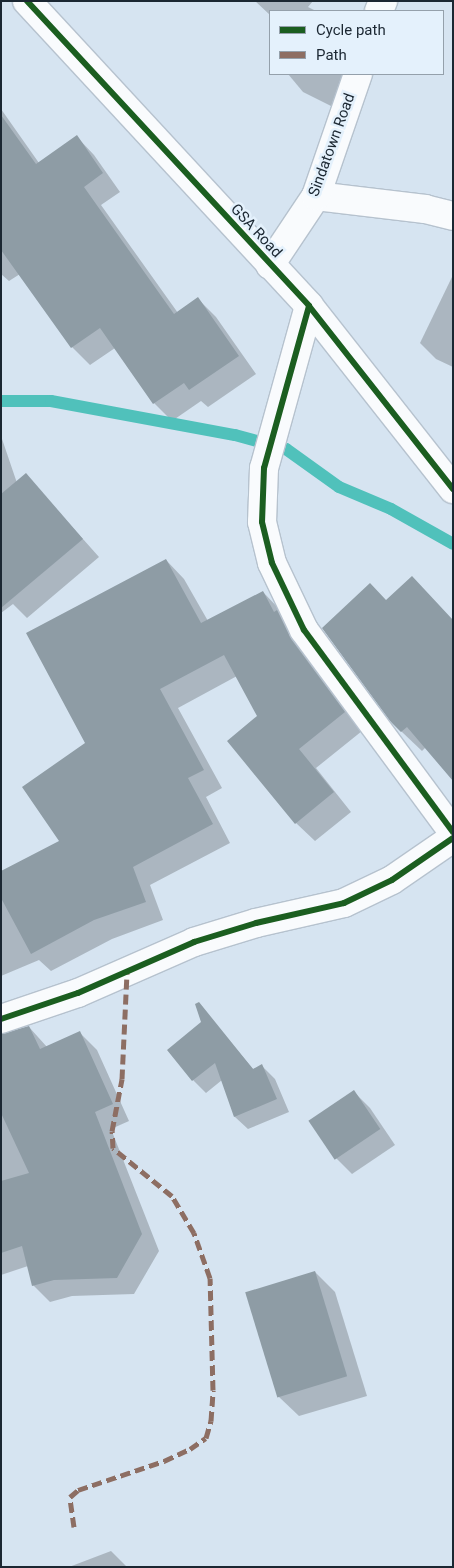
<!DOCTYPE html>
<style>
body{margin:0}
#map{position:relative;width:454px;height:1568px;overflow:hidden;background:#d6e4f1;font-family:Roboto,sans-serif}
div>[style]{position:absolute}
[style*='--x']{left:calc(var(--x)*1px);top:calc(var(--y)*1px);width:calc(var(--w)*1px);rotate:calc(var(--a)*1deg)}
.shadow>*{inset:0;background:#0003}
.stream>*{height:12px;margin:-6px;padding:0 6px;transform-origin:6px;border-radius:6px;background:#50c1bb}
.building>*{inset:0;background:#8e9ca5;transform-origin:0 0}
.roads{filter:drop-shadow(1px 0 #b6c2ce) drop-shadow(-1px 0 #b6c2ce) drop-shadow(0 1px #b6c2ce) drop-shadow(0 -1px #b6c2ce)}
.street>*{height:28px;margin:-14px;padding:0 14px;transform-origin:14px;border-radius:14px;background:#f9fbfd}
.secondary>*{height:28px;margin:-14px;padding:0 14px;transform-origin:14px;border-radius:14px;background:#f9fbfd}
.quiet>*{height:5px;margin-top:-2.5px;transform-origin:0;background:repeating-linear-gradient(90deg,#8d6e63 0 10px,transparent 0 15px)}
.cycleway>*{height:6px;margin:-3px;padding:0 3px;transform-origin:3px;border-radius:3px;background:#1b5e20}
span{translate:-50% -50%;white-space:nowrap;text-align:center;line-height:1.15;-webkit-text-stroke:5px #e4f1fc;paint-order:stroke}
.street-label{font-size:15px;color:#1b2732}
.frame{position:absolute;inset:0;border:2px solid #1b2732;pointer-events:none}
.legend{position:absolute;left:269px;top:10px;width:175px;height:65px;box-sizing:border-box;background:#e4f1fc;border:1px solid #94a0ab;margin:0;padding:6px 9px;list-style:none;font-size:15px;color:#1b2732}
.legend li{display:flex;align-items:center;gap:10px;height:25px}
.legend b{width:25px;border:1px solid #94a0ab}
</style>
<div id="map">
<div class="shadow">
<div style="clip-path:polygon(255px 1px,313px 1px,308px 7px,316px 11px,270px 11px,270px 15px)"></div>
<div style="clip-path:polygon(288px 74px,366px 74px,347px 114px,303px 92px)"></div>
<div style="clip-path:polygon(1px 109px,39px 163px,77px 137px,94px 155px,120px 192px,101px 205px,178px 313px,198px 299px,216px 317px,256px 374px,208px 407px,201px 401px,172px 421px,154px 403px,115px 348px,90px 365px,72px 347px,20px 274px,9px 281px,1px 274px)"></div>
<div style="clip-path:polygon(452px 277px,453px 277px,453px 367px,436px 359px,420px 343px)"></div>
<div style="clip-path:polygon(1px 436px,17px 483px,26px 475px,99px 557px,27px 618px,13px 604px,1px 613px)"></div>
<div style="clip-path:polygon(166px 560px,184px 579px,208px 621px,263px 592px,281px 611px,362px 731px,316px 768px,351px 812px,315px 841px,296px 823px,259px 717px,237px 676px,178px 708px,222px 788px,206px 797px,230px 843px,150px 885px,163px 920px,112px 939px,51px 971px,39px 960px,1px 976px,1px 873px,61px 841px,87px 743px)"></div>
<div style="clip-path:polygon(323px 628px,426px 747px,422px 751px,402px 732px)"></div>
<div style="clip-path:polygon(198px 1004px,254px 1070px,262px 1066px,275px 1079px,289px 1112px,248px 1129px,235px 1117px,222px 1080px,206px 1093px,193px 1080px,169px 1050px,203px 1022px)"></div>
<div style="clip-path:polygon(29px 1027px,47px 1047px,80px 1033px,97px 1050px,129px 1121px,111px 1129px,159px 1251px,134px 1294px,72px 1296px,50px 1302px,33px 1285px,28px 1266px,1px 1275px,1px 1034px)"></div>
<div style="clip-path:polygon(354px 1092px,370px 1108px,395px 1145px,352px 1174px,336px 1158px)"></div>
<div style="clip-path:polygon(315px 1272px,335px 1292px,367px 1396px,299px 1416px,279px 1397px)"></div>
<div style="clip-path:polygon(111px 1551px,127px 1567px,69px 1567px)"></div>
</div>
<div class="stream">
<div style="--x:1;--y:401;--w:50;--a:0"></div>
<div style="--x:51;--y:401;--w:187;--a:10.5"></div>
<div style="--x:235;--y:435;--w:53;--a:15.4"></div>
<div style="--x:286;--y:449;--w:65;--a:35.6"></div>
<div style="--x:339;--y:487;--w:56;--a:22.9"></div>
<div style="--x:391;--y:509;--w:71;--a:29.4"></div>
</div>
<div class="building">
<div style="clip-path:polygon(1px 115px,36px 164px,77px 135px,103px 173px,84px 187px,174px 314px,198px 297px,239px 356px,189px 390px,184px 383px,153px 404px,100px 328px,71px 348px,1px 250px)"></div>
<div style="clip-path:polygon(26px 473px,83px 539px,1px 608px,1px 494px)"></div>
<div style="clip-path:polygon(166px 559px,201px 623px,263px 591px,274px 612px,277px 610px,291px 639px,345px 712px,299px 749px,334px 792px,295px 824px,227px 741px,257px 716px,224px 655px,160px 689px,204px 770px,188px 778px,213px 824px,133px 867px,146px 902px,94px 920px,31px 954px,1px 898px,1px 871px,59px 841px,22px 787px,85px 743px,26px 633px)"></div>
<div style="clip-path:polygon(412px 576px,453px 620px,453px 781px,407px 727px,401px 732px,390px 721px,322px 628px,370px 583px,386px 600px)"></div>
<div style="clip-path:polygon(199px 1002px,253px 1069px,262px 1064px,277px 1099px,234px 1117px,215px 1063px,192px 1081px,167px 1050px,201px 1022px,195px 1004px)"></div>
<div style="clip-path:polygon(29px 1026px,40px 1049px,80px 1031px,113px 1104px,95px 1112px,142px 1234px,117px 1278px,54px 1280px,32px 1286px,22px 1246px,1px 1253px,1px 1181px,29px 1173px,1px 1113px,1px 1034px)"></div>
<div style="left:354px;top:1090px;width:47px;height:55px;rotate:56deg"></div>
<div style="left:315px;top:1271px;width:110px;height:73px;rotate:73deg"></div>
</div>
<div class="roads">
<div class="street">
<div style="--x:379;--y:11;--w:11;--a:-68"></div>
<div style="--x:316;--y:196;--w:110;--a:6.8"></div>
<div style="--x:425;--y:209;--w:29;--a:14"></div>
<div style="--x:270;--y:265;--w:83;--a:-56.3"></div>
<div style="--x:316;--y:196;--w:129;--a:-71"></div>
<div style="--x:309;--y:306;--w:168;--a:105.5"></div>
<div style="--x:264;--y:468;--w:54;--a:92.1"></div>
<div style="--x:262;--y:522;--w:42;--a:76.3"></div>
<div style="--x:272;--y:563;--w:74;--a:64.5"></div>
<div style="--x:304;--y:630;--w:251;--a:53.6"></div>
<div style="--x:1;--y:1019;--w:81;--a:-18.7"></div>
<div style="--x:78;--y:993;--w:127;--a:-23.7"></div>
<div style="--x:194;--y:942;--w:65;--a:-17"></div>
<div style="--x:256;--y:923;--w:90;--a:-12.8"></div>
<div style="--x:344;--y:903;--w:53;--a:-25.6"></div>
<div style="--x:392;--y:880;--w:74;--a:-34.5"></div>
</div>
<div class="secondary">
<div style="--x:27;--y:1;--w:415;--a:47.2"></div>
<div style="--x:309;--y:306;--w:233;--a:51.8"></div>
</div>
</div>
<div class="quiet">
<div style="--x:74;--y:1527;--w:30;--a:-98"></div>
<div style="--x:70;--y:1497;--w:11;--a:-41"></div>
<div style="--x:78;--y:1490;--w:91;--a:-18.6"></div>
<div style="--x:164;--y:1461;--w:29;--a:-25"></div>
<div style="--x:190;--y:1449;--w:19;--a:-35"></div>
<div style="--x:206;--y:1438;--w:18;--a:-74"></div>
<div style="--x:211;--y:1421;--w:31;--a:-86"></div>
<div style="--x:213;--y:1390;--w:112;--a:-91.5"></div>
<div style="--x:210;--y:1278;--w:48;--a:-109.6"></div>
<div style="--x:194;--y:1233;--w:43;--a:-120.7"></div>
<div style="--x:172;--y:1196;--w:76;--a:-140.9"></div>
<div style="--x:113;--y:1148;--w:17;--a:-93"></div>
<div style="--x:112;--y:1131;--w:53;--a:-79.1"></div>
<div style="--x:122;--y:1079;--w:107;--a:-87.3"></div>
</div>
<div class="cycleway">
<div style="--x:27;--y:1;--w:415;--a:47.2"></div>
<div style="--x:309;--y:306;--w:233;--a:51.8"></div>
<div style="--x:309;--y:306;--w:168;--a:105.5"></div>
<div style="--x:264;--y:468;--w:54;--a:92.1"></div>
<div style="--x:262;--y:522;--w:42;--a:76.3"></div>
<div style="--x:272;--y:563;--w:74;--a:64.5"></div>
<div style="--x:304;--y:630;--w:251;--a:53.6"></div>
<div style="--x:1;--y:1019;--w:81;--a:-18.7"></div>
<div style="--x:78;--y:993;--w:127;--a:-23.7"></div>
<div style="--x:194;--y:942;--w:65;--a:-17"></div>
<div style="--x:256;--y:923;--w:90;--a:-12.8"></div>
<div style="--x:344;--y:903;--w:53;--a:-25.6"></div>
<div style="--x:392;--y:880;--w:74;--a:-34.5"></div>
</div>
<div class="street-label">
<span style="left:332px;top:145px;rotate:-70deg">Sindatown Road</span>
<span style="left:256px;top:231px;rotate:47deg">GSA Road</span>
</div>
<div class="frame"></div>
<ul class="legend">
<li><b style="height:6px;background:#1b5e20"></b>Cycle path</li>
<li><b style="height:6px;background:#8d6e63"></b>Path</li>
</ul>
</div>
